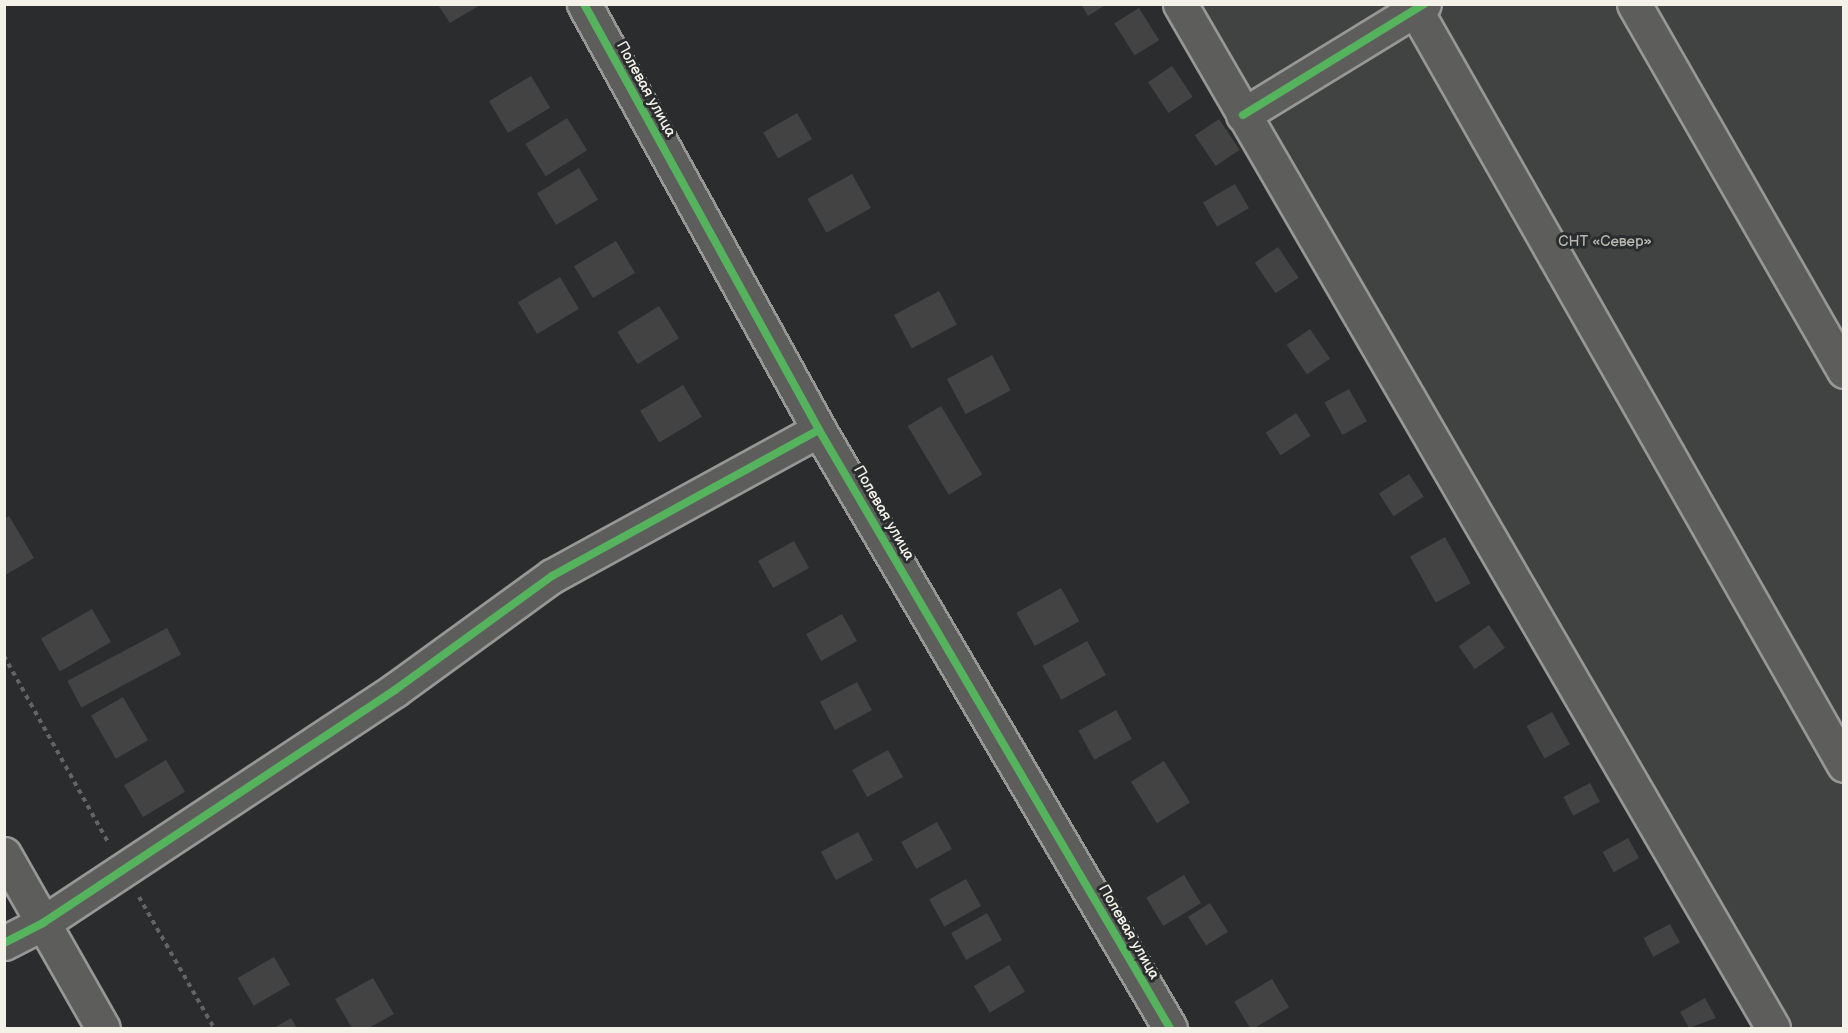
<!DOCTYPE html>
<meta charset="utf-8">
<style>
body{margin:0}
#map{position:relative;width:1848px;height:1033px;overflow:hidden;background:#2b2c2d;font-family:"Balsamiq Sans",sans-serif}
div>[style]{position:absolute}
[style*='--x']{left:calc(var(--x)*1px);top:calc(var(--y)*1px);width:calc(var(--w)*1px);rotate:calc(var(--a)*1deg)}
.green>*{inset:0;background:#414242}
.building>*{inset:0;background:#434344;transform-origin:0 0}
.path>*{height:4px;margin-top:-2px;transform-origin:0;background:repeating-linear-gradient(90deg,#646464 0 4.5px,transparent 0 9px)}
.roads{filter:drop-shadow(2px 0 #979796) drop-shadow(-2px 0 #979796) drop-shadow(0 2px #979796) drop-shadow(0 -2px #979796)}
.minor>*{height:33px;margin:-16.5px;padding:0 16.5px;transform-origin:16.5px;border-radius:16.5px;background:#5d5d5c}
.cycleway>*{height:8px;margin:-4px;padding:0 4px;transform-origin:4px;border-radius:4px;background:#56b35d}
span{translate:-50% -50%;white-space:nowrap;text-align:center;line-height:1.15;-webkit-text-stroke:6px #2a2d2e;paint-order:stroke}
.street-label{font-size:15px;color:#f4f1e8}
.park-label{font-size:15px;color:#b6b5af}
.frame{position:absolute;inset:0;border:6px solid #f4f1e8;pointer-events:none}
</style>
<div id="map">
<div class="green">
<div style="clip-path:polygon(1194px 5px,1843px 5px,1843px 1028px,1783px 1028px)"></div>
</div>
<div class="building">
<div style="clip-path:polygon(1081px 4px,1107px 4px,1088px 16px)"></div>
<div style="clip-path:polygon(438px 5px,480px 5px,450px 23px)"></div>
<div style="left:1139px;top:8px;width:38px;height:29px;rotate:58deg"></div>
<div style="left:1172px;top:66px;width:37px;height:29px;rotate:56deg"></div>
<div style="left:531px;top:76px;width:37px;height:49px;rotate:59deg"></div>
<div style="left:797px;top:113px;width:30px;height:39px;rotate:60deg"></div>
<div style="left:567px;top:118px;width:38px;height:49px;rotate:58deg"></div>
<div style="left:1219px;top:119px;width:37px;height:29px;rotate:56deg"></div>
<div style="left:579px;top:168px;width:37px;height:49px;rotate:59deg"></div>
<div style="left:852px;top:174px;width:39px;height:51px;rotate:61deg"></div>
<div style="left:1235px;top:184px;width:28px;height:37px;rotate:60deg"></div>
<div style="left:616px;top:241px;width:37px;height:49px;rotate:59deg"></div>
<div style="left:1278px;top:247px;width:37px;height:28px;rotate:56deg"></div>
<div style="left:560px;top:277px;width:37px;height:49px;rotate:59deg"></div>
<div style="left:939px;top:291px;width:38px;height:51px;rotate:62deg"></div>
<div style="left:659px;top:306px;width:38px;height:49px;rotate:58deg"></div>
<div style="left:1310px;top:329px;width:36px;height:28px;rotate:56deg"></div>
<div style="left:992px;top:355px;width:40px;height:51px;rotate:62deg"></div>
<div style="left:683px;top:385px;width:37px;height:50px;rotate:59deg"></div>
<div style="left:1349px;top:389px;width:37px;height:28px;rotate:61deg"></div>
<div style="left:941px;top:406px;width:80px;height:39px;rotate:59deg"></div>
<div style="left:1296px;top:413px;width:27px;height:36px;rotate:57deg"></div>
<div style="left:1409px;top:474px;width:27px;height:36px;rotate:57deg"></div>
<div style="clip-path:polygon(9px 516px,34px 558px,4px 576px,4px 519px)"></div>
<div style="left:1445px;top:537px;width:53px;height:40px;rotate:61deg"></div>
<div style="left:794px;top:541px;width:31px;height:41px;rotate:61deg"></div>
<div style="left:1061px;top:588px;width:38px;height:51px;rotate:61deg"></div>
<div style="left:92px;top:609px;width:38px;height:59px;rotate:60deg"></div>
<div style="left:842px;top:614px;width:31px;height:41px;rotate:61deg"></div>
<div style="left:1489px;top:625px;width:28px;height:37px;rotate:55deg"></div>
<div style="left:167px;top:628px;width:30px;height:113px;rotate:62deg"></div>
<div style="left:1087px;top:641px;width:39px;height:51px;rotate:61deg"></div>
<div style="left:857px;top:682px;width:32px;height:42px;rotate:62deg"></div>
<div style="left:123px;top:697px;width:50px;height:37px;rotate:60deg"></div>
<div style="left:1116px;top:710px;width:33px;height:43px;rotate:61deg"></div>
<div style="left:1552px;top:712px;width:37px;height:29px;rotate:61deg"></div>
<div style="left:888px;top:750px;width:31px;height:41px;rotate:61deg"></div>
<div style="left:166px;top:760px;width:37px;height:49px;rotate:59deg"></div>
<div style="left:1164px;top:761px;width:49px;height:39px;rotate:58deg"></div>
<div style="left:1590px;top:783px;width:21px;height:30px;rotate:62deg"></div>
<div style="left:937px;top:822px;width:31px;height:41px;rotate:61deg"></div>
<div style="left:858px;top:832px;width:32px;height:42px;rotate:62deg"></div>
<div style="left:1628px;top:838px;width:23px;height:29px;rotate:61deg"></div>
<div style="left:1184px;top:875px;width:33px;height:44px;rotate:59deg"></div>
<div style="left:966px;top:879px;width:31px;height:42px;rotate:61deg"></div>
<div style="left:1210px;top:903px;width:34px;height:26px;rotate:58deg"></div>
<div style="left:987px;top:913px;width:31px;height:41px;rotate:61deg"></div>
<div style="left:1670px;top:924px;width:21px;height:30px;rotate:62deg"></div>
<div style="left:274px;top:957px;width:32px;height:42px;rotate:60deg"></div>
<div style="left:1009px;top:965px;width:31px;height:41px;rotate:59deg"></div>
<div style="clip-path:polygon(373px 978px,394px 1014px,369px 1028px,352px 1028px,335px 999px)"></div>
<div style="left:1272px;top:979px;width:33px;height:44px;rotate:59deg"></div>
<div style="clip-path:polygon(1705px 998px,1716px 1018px,1689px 1028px,1680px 1012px)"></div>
<div style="clip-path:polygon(291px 1018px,297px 1028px,274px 1028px)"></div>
</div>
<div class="path">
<div style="--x:4;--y:656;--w:215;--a:60.8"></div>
<div style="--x:139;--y:897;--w:151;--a:60.2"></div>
</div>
<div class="roads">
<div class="minor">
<div style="--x:584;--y:4;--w:487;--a:61.1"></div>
<div style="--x:819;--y:430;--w:693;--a:59.59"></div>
<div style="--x:1180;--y:4;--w:1183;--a:59.92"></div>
<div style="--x:1412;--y:4;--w:875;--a:60.42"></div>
<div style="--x:1634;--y:4;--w:423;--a:60.2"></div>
<div style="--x:1243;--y:115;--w:212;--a:-31.5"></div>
<div style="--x:4;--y:854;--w:200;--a:60.4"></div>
<div style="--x:4;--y:943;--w:44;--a:-27.1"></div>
<div style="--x:43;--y:923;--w:422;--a:-33.5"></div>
<div style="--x:395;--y:690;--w:194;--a:-36"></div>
<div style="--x:552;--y:576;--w:304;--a:-28.7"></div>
</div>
</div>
<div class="cycleway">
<div style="--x:584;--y:4;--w:487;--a:61.1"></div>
<div style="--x:819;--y:430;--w:693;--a:59.59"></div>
<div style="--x:1243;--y:115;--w:212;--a:-31.5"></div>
<div style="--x:4;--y:943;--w:44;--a:-27.1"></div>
<div style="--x:43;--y:923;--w:422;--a:-33.5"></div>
<div style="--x:395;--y:690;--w:194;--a:-36"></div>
<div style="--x:552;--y:576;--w:304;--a:-28.7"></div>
</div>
<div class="street-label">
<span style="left:646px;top:89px;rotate:61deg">Полевая улица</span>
<span style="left:884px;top:513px;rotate:60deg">Полевая улица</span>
<span style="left:1129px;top:932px;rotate:60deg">Полевая улица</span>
</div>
<div class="park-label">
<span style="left:1605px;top:242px">СНТ «Север»</span>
</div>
<div class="frame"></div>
</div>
